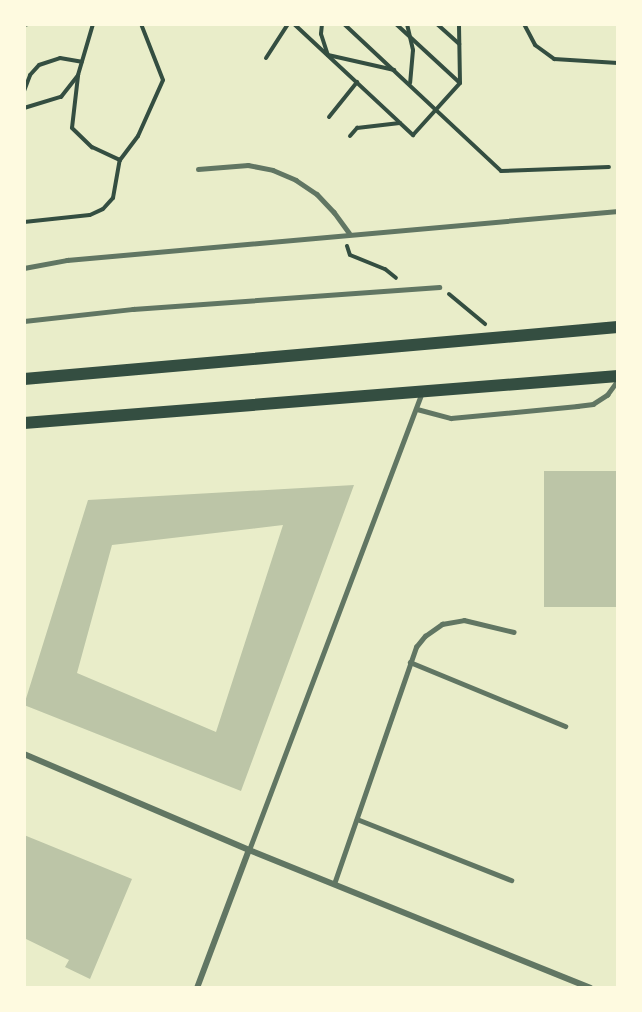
<!DOCTYPE html>
<style>
body{margin:0}
#map{position:relative;width:642px;height:1012px;overflow:hidden;background:#e9edc9;font-family:"Crimson Pro",serif}
div>[style]{position:absolute}
[style*='--x']{left:calc(var(--x)*1px);top:calc(var(--y)*1px);width:calc(var(--w)*1px);rotate:calc(var(--a)*1deg)}
.building>*{inset:0;background:#bcc5a7;transform-origin:0 0}
.path>*{height:4px;margin:-2px;padding:0 2px;transform-origin:2px;border-radius:2px;background:#344e41}
.service>*{height:4.5px;margin:-2.25px;padding:0 2.25px;transform-origin:2.25px;border-radius:2.25px;background:#617663}
.minor>*{height:6px;margin:-3px;padding:0 3px;transform-origin:3px;border-radius:3px;background:#617663}
.secondary>*{height:12px;margin:-6px;padding:0 6px;transform-origin:6px;border-radius:6px;background:#344e41}
span{translate:-50% -50%;white-space:nowrap;text-align:center;line-height:1.15;-webkit-text-stroke:6px #fefae0;paint-order:stroke}
.frame{position:absolute;inset:0;border:26px solid #fefae0;pointer-events:none}
</style>
<div id="map">
<div class="building">
<div style="left:618px;top:471px;width:136px;height:74px;rotate:90deg"></div>
<div style="clip-path:polygon(evenodd,354px 485px,241px 791px,24px 705px,88px 500px,354px 485px,283px 525px,216px 732px,77px 673px,112px 545px,283px 525px)"></div>
<div style="clip-path:polygon(24px 835px,132px 879px,90px 979px,65px 967px,69px 960px,24px 938px)"></div>
</div>
<div class="path">
<div style="--x:294;--y:24;--w:145;--a:43"></div>
<div style="--x:322;--y:24;--w:10;--a:96"></div>
<div style="--x:321;--y:34;--w:22;--a:72"></div>
<div style="--x:328;--y:55;--w:68;--a:12.8"></div>
<div style="--x:344;--y:24;--w:215;--a:43.1"></div>
<div style="--x:501;--y:171;--w:108;--a:-2.1"></div>
<div style="--x:396;--y:24;--w:87;--a:42.7"></div>
<div style="--x:407;--y:24;--w:27;--a:77"></div>
<div style="--x:413;--y:50;--w:33;--a:95"></div>
<div style="--x:437;--y:24;--w:30;--a:42"></div>
<div style="--x:524;--y:24;--w:24;--a:62"></div>
<div style="--x:535;--y:45;--w:24;--a:36"></div>
<div style="--x:554;--y:59;--w:64;--a:3.6"></div>
<div style="--x:24;--y:25;--w:4;--a:-14"></div>
<div style="--x:266;--y:58;--w:40;--a:-57.1"></div>
<div style="--x:78;--y:76;--w:52;--a:96.6"></div>
<div style="--x:72;--y:128;--w:28;--a:44"></div>
<div style="--x:92;--y:147;--w:31;--a:25"></div>
<div style="--x:24;--y:91;--w:17;--a:-69"></div>
<div style="--x:30;--y:75;--w:13;--a:-48"></div>
<div style="--x:39;--y:65;--w:22;--a:-18"></div>
<div style="--x:60;--y:58;--w:22;--a:10"></div>
<div style="--x:24;--y:108;--w:39;--a:-17"></div>
<div style="--x:61;--y:97;--w:28;--a:-52"></div>
<div style="--x:78;--y:75;--w:53;--a:-73.6"></div>
<div style="--x:329;--y:117;--w:45;--a:-51.3"></div>
<div style="--x:350;--y:136;--w:11;--a:-49"></div>
<div style="--x:357;--y:128;--w:43;--a:-6.6"></div>
<div style="--x:400;--y:123;--w:18;--a:43"></div>
<div style="--x:413;--y:135;--w:70;--a:-47.9"></div>
<div style="--x:460;--y:83;--w:59;--a:-91"></div>
<div style="--x:24;--y:222;--w:66;--a:-6.1"></div>
<div style="--x:90;--y:215;--w:14;--a:-25"></div>
<div style="--x:103;--y:209;--w:15;--a:-48"></div>
<div style="--x:113;--y:198;--w:39;--a:-80"></div>
<div style="--x:120;--y:160;--w:30;--a:-53"></div>
<div style="--x:138;--y:136;--w:61;--a:-65.9"></div>
<div style="--x:163;--y:80;--w:60;--a:-111.4"></div>
<div style="--x:347;--y:246;--w:9;--a:72"></div>
<div style="--x:350;--y:255;--w:38;--a:22"></div>
<div style="--x:385;--y:269;--w:14;--a:39"></div>
<div style="--x:449;--y:294;--w:47;--a:39.8"></div>
</div>
<div class="service">
<div style="--x:198;--y:169;--w:50;--a:-4.6"></div>
<div style="--x:248;--y:165;--w:25;--a:11"></div>
<div style="--x:273;--y:170;--w:25;--a:23"></div>
<div style="--x:296;--y:180;--w:25;--a:34"></div>
<div style="--x:317;--y:194;--w:25;--a:47"></div>
<div style="--x:334;--y:212;--w:26;--a:54"></div>
<div style="--x:24;--y:268;--w:44;--a:-10.5"></div>
<div style="--x:67;--y:260;--w:553;--a:-5.08"></div>
<div style="--x:24;--y:321;--w:110;--a:-6.3"></div>
<div style="--x:133;--y:309;--w:307;--a:-4.1"></div>
<div style="--x:417;--y:409;--w:35;--a:15"></div>
<div style="--x:451;--y:418;--w:127;--a:-5.4"></div>
<div style="--x:577;--y:406;--w:16;--a:-7"></div>
<div style="--x:593;--y:404;--w:17;--a:-33"></div>
<div style="--x:607;--y:395;--w:19;--a:-54"></div>
<div style="--x:410;--y:662;--w:168;--a:22.4"></div>
<div style="--x:357;--y:819;--w:166;--a:21.6"></div>
<div style="--x:249;--y:850;--w:490;--a:-69.3"></div>
<div style="--x:334;--y:884;--w:251;--a:-70.9"></div>
<div style="--x:416;--y:647;--w:14;--a:-51"></div>
<div style="--x:425;--y:636;--w:21;--a:-35"></div>
<div style="--x:442;--y:624;--w:22;--a:-10"></div>
<div style="--x:464;--y:620;--w:51;--a:13.5"></div>
</div>
<div class="minor">
<div style="--x:24;--y:754;--w:245;--a:23.1"></div>
<div style="--x:249;--y:850;--w:368;--a:22"></div>
<div style="--x:197;--y:988;--w:147;--a:-69.4"></div>
</div>
<div class="secondary">
<div style="--x:24;--y:379;--w:596;--a:-5"></div>
<div style="--x:24;--y:423;--w:596;--a:-4.52"></div>
</div>
<div class="frame"></div>
</div>
